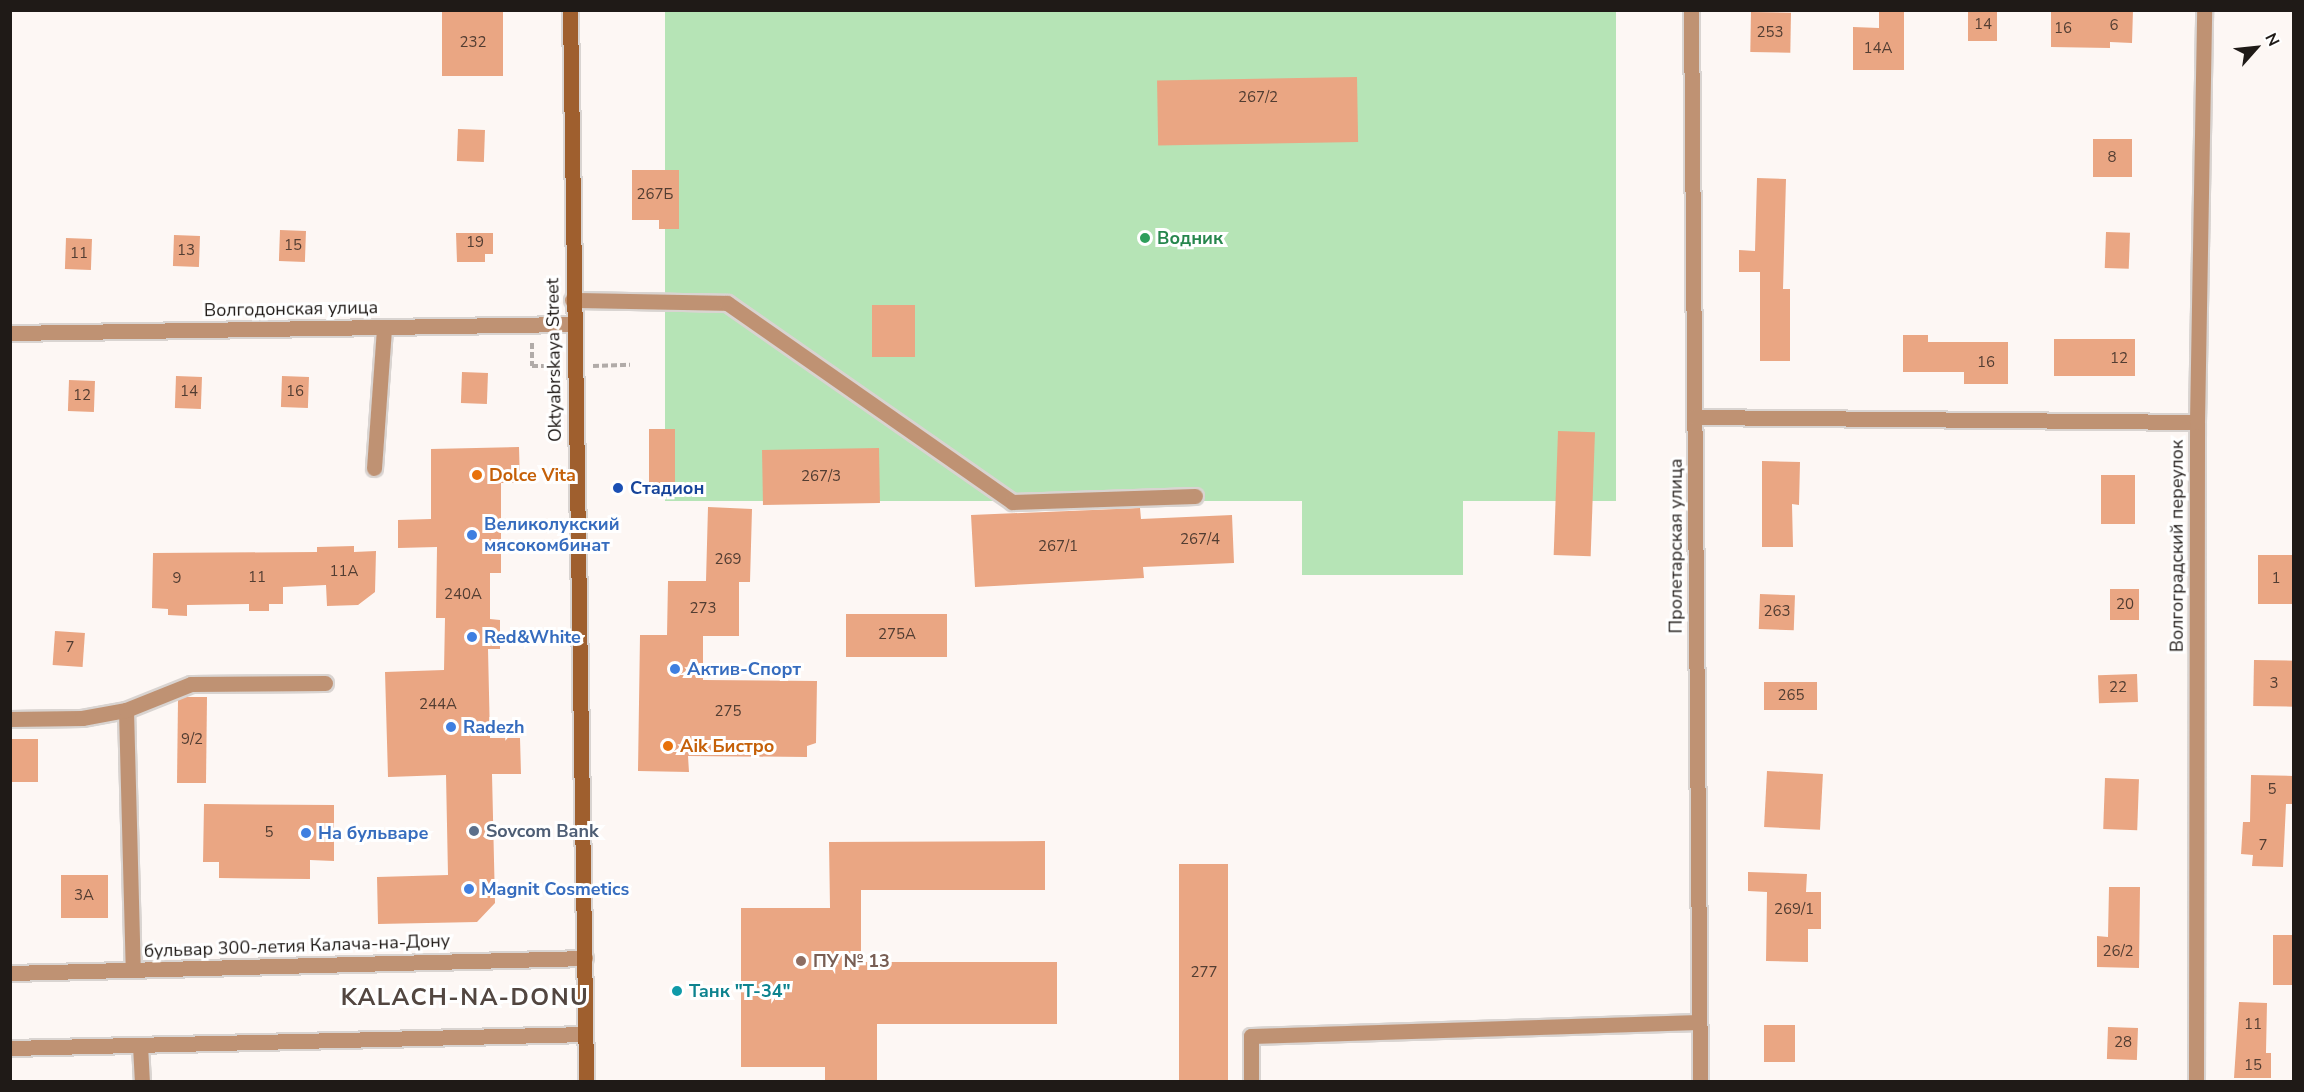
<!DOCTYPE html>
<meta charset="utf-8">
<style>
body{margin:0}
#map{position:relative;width:2304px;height:1092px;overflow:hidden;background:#fdf7f4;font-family:"Nunito Sans",sans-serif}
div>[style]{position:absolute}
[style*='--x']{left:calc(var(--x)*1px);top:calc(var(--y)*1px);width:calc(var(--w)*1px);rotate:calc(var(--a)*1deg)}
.green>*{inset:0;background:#b6e4b6;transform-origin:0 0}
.building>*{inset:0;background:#eaa683;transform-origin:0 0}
.path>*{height:4px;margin-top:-2px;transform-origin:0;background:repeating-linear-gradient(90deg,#b1aba8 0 6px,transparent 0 9px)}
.roads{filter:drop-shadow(2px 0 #d9d4d1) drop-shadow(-2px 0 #d9d4d1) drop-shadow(0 2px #d9d4d1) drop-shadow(0 -2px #d9d4d1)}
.service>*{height:15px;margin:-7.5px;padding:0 7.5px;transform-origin:7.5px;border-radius:7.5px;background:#bf9273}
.minor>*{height:15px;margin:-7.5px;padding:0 7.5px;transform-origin:7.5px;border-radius:7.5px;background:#bf9273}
.secondary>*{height:15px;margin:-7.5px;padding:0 7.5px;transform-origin:7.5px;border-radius:7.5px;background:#9f5f2e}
.dots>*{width:16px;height:16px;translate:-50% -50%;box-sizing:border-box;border:3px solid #fff;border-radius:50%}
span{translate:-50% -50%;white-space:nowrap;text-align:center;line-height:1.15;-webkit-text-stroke:6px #fff;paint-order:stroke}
.number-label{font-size:15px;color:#523d32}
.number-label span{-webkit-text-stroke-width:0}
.leisure-label{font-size:18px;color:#27864d;font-weight:700}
.left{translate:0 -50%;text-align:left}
.street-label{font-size:18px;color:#1f1a17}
.food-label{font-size:18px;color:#c56008;font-weight:700}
.transit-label{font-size:18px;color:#164399;font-weight:700}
.shop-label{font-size:18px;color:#366cbe;font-weight:700}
.service-label{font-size:18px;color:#4e5e75;font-weight:700}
.education-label{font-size:18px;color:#785e54;font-weight:700}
.culture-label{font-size:18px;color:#0d838f;font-weight:700}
.district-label{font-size:24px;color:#524640;font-weight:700;letter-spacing:1.5px}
.frame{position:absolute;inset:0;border:12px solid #1f1a17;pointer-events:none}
.north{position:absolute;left:2226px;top:18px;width:60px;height:60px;-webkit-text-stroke:4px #fff;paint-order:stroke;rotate:63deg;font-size:16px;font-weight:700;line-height:24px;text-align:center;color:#1f1a17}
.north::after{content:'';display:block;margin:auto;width:21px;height:27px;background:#1f1a17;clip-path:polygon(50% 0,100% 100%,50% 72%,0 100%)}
</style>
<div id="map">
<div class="green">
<div style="left:665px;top:11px;width:951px;height:490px"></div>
<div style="left:1302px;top:489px;width:161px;height:86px"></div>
</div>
<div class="building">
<div style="left:442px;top:10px;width:61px;height:66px"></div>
<div style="clip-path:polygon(1879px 10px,1904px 10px,1904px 70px,1853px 70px,1853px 27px,1879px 28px)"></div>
<div style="left:1968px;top:10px;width:29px;height:31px"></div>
<div style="clip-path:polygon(2051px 10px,2133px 10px,2132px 43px,2110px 42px,2110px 48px,2051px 47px)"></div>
<div style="left:1751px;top:12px;width:40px;height:40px;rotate:1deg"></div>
<div style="left:1357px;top:77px;width:65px;height:200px;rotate:89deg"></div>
<div style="left:458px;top:129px;width:27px;height:32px;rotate:2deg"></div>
<div style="left:2093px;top:139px;width:39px;height:38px"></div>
<div style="clip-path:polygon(632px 170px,679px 170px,679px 229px,659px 229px,659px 220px,632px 220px)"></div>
<div style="clip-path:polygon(1757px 178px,1786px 179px,1783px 289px,1790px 289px,1790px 361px,1760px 361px,1760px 272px,1739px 272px,1739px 250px,1755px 251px)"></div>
<div style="left:280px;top:230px;width:26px;height:31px;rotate:2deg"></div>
<div style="left:2106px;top:232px;width:24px;height:36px;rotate:2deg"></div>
<div style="clip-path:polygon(456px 233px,493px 233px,493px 254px,485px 254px,485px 262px,457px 262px)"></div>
<div style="left:174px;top:235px;width:26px;height:31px;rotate:2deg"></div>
<div style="left:66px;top:238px;width:26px;height:31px;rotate:2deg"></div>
<div style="left:872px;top:305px;width:43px;height:52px"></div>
<div style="clip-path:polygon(1903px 335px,1928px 335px,1928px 342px,2008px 342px,2008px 384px,1964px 384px,1964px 372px,1903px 372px)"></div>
<div style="left:2054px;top:339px;width:81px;height:37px"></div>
<div style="left:462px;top:372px;width:26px;height:31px;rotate:2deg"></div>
<div style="left:176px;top:376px;width:26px;height:32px;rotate:2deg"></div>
<div style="left:282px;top:376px;width:27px;height:31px;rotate:2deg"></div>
<div style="left:69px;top:380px;width:26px;height:31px;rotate:2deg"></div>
<div style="left:649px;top:429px;width:26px;height:60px"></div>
<div style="left:1558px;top:431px;width:37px;height:124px;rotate:2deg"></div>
<div style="clip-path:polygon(519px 447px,520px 483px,501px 483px,501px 573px,490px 573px,490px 619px,500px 620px,500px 649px,488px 649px,490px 738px,520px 738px,521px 774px,492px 774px,495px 903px,477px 922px,378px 924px,377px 877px,448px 875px,446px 775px,388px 777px,385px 672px,444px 670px,445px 618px,436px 618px,437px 547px,398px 548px,398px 520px,431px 519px,431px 449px)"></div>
<div style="left:879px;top:448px;width:55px;height:117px;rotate:89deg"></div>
<div style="clip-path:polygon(1762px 461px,1800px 462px,1799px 505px,1792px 504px,1793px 547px,1762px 547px)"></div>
<div style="left:2101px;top:475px;width:34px;height:49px"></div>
<div style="clip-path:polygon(708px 507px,752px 509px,750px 582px,739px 582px,739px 636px,703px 636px,703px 680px,817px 681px,816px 743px,807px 746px,807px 757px,688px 756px,689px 772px,638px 771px,640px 635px,667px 635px,668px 581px,706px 581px)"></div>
<div style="clip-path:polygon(1140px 508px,1141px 519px,1232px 515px,1234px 563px,1143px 567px,1144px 578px,975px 587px,971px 515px)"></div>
<div style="clip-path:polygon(354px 546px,354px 552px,376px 551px,375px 592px,358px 605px,327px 606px,326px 585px,283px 587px,283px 604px,269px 604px,269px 611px,249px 611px,249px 604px,187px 605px,187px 616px,168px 615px,168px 609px,152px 608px,153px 553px,317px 552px,317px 547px)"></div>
<div style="left:2258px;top:555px;width:36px;height:49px"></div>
<div style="left:2139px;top:589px;width:31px;height:29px;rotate:90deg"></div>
<div style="left:1760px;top:594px;width:35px;height:35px;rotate:2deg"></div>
<div style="left:846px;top:614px;width:101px;height:43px"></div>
<div style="left:55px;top:631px;width:30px;height:34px;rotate:4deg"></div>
<div style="left:2254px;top:660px;width:40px;height:46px;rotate:1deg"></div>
<div style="left:2137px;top:674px;width:28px;height:39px;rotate:88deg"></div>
<div style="left:1764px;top:682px;width:53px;height:28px"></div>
<div style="clip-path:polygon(185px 697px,207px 697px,206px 783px,177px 783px,178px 700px)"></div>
<div style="left:10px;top:739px;width:28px;height:43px"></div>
<div style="left:1767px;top:771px;width:56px;height:56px;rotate:3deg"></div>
<div style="clip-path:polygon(2251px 775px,2294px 776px,2294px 804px,2286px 804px,2283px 867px,2252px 866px,2253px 855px,2241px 854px,2243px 822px,2250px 822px)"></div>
<div style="left:2105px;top:778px;width:34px;height:51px;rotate:2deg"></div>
<div style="clip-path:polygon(204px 804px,334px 805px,334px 861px,310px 860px,310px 879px,219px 878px,219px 862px,203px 862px)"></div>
<div style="clip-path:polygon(1045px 841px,1045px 890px,861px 890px,861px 962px,1057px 962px,1057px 1024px,877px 1024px,877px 1082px,825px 1082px,825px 1067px,741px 1067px,741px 908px,830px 908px,829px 842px)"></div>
<div style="left:1179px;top:864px;width:49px;height:218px"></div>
<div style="clip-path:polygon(1748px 872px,1807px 874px,1806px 892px,1821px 892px,1821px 929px,1808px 929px,1808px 962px,1766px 961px,1767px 892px,1748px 891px)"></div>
<div style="left:61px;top:875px;width:47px;height:43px"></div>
<div style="clip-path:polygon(2109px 887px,2140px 887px,2139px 968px,2097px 967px,2097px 936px,2108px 937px)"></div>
<div style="left:2273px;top:935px;width:21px;height:50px"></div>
<div style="clip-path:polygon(2239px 1002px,2267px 1003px,2266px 1053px,2271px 1053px,2271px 1078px,2234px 1078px)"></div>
<div style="left:1764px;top:1025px;width:31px;height:37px"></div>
<div style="left:2108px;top:1027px;width:30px;height:32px;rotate:2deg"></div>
</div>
<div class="path">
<div style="--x:532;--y:343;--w:23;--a:90"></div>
<div style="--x:532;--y:366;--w:24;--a:0"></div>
<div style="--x:593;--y:366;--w:37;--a:-2"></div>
</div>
<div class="roads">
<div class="service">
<div style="--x:572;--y:300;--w:155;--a:1.1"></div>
<div style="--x:727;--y:303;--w:348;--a:34.9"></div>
<div style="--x:1012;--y:502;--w:183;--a:-1.9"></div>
<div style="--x:374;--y:468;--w:141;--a:-85.9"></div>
<div style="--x:126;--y:710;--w:260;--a:88.5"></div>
<div style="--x:10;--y:719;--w:72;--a:-0.8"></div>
<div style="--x:82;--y:718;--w:45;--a:-10.3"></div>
<div style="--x:126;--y:710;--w:70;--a:-21.8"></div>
<div style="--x:191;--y:684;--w:134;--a:-0.4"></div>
<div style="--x:1251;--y:1082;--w:46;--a:-90"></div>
<div style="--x:1251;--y:1036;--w:448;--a:-1.8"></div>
</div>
<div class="minor">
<div style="--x:1691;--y:10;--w:1072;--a:89.52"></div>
<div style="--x:10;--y:333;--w:563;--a:-0.92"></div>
<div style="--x:1694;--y:417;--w:503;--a:0.57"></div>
<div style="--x:10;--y:973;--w:575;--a:-1.49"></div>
<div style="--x:140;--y:1045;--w:37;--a:87"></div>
<div style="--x:10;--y:1048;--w:575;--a:-1.39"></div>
<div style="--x:2196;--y:1082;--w:660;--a:-89.91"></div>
<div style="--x:2197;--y:422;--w:412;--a:-89"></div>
</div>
<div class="secondary">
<div style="--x:570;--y:10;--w:1072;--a:89.14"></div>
</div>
</div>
<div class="dots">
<div style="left:1145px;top:238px;background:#2e9e5b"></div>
<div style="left:477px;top:475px;background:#e8710a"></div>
<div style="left:618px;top:488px;background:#1a4fb4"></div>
<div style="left:472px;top:535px;background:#3f7fe0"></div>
<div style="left:472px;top:637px;background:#3f7fe0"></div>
<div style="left:675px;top:669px;background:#3f7fe0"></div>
<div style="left:451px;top:727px;background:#3f7fe0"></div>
<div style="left:668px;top:746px;background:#e8710a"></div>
<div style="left:474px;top:831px;background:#5c6f8a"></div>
<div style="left:306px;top:833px;background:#3f7fe0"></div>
<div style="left:469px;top:889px;background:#3f7fe0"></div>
<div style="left:801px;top:961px;background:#8d6e63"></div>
<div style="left:677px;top:991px;background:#0f9aa8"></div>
</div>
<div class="number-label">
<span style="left:1983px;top:25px">14</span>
<span style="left:2114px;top:26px">6</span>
<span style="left:2063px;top:29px">16</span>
<span style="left:1770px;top:33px">253</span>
<span style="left:473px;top:43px">232</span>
<span style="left:1878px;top:49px">14А</span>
<span style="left:1258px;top:98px">267/2</span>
<span style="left:2112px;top:158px">8</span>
<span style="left:655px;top:195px">267Б</span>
<span style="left:475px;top:243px">19</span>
<span style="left:293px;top:246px">15</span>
<span style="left:186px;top:251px">13</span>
<span style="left:79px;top:254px">11</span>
<span style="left:2119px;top:359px">12</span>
<span style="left:1986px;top:363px">16</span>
<span style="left:189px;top:392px">14</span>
<span style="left:295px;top:392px">16</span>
<span style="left:82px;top:396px">12</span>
<span style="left:821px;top:477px">267/3</span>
<span style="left:1200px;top:540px">267/4</span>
<span style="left:1058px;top:547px">267/1</span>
<span style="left:728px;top:560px">269</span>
<span style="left:344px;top:572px">11А</span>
<span style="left:257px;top:578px">11</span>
<span style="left:177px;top:579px">9</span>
<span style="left:2276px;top:579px">1</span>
<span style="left:463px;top:595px">240А</span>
<span style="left:2125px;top:605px">20</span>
<span style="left:703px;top:609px">273</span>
<span style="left:1777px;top:612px">263</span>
<span style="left:897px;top:635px">275А</span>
<span style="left:70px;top:648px">7</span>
<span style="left:2274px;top:684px">3</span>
<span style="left:2118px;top:688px">22</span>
<span style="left:1791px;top:696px">265</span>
<span style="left:438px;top:705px">244А</span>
<span style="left:728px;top:712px">275</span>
<span style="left:192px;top:740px">9/2</span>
<span style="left:2272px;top:790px">5</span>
<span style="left:269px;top:833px">5</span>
<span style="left:2263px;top:846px">7</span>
<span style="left:84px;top:896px">3А</span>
<span style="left:1794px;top:910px">269/1</span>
<span style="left:2118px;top:952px">26/2</span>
<span style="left:1204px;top:973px">277</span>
<span style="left:2253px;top:1025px">11</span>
<span style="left:2123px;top:1043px">28</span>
<span style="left:2253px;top:1066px">15</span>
</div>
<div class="leisure-label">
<span class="left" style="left:1157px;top:238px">Водник</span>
</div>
<div class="street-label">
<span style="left:291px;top:309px;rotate:-1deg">Волгодонская улица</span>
<span style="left:554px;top:360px;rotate:-91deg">Oktyabrskaya Street</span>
<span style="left:1676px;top:546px;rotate:-90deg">Пролетарская улица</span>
<span style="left:2177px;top:546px;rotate:-90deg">Волгоградский переулок</span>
<span style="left:297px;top:946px;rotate:-2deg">бульвар 300-летия Калача-на-Дону</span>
</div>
<div class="food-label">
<span class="left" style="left:489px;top:475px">Dolce Vita</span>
<span class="left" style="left:680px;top:746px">Aik Бистро</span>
</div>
<div class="transit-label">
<span class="left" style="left:630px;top:488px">Стадион</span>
</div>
<div class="shop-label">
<span class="left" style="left:484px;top:535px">Великолукский<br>мясокомбинат</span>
<span class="left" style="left:484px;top:637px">Red&amp;White</span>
<span class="left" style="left:687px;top:669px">Актив-Спорт</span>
<span class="left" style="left:463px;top:727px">Radezh</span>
<span class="left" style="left:318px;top:833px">На бульваре</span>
<span class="left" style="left:481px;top:889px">Magnit Cosmetics</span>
</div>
<div class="service-label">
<span class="left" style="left:486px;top:831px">Sovcom Bank</span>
</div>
<div class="education-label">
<span class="left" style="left:813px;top:961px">ПУ № 13</span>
</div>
<div class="culture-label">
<span class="left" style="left:689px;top:991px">Танк "Т-34"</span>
</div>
<div class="district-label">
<span style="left:465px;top:998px">KALACH-NA-DONU</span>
</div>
<div class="frame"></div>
<div class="north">N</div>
</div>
